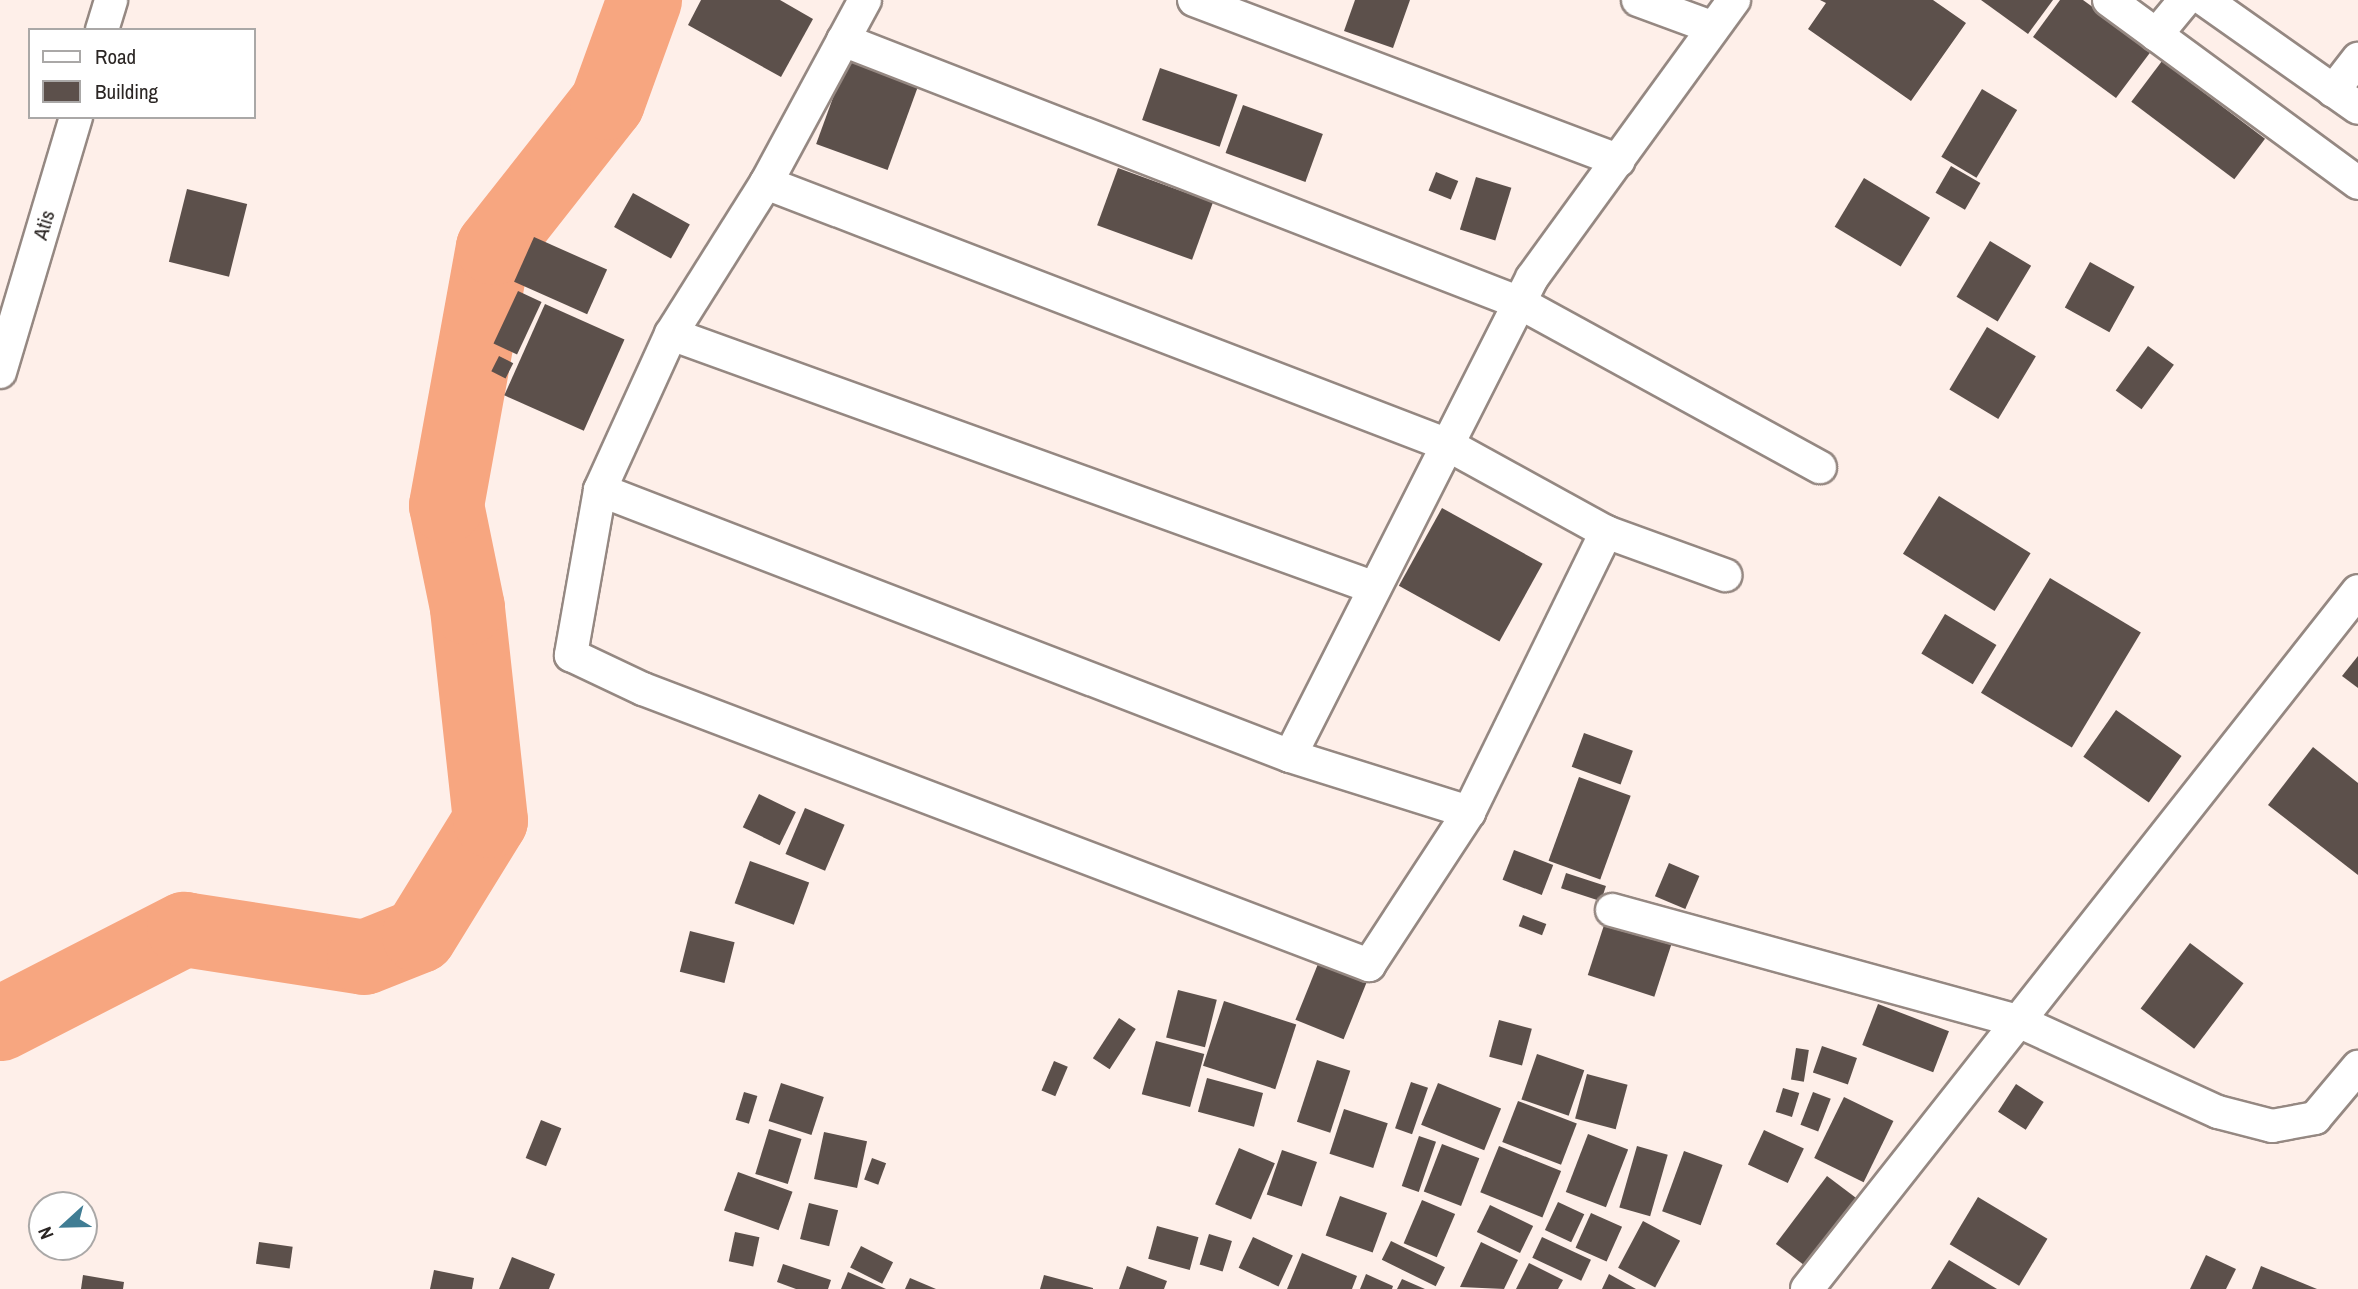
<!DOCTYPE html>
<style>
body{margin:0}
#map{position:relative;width:2358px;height:1289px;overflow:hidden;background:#feefe9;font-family:"Archivo Narrow",sans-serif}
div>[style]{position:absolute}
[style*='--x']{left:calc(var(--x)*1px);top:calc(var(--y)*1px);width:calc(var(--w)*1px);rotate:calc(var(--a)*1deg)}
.river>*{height:75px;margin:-37.5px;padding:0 37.5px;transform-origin:37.5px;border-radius:37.5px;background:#f7a680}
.building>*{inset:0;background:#5c504b;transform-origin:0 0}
.roads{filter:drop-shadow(2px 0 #958882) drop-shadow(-2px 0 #958882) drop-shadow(0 2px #958882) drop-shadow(0 -2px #958882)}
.minor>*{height:32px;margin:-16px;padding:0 16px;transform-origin:16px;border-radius:16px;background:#fff}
span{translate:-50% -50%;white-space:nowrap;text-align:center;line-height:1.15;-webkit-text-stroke:7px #fff;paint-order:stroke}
.street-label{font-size:21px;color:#2b2624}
.legend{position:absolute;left:28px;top:28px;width:228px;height:91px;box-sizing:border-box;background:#fff;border:2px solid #aaa8a7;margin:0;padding:9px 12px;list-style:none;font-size:21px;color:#2b2624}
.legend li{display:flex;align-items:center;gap:14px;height:35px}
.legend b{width:35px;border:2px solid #aaa8a7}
.north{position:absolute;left:28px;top:1191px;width:70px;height:70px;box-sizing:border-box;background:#fff;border:2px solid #aaa8a7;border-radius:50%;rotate:248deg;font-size:19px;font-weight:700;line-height:28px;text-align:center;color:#2b2624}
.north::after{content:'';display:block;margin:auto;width:24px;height:32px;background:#407d94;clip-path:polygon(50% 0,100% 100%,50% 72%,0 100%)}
</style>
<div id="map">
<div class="river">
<div style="--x:0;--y:1023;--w:207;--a:-27.1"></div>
<div style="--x:184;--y:929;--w:182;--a:8.8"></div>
<div style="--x:364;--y:957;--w:59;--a:-21.8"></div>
<div style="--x:419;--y:935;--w:135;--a:-58.3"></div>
<div style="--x:490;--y:820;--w:214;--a:-96.2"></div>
<div style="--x:467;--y:607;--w:104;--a:-101.6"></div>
<div style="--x:446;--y:505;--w:262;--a:-79.7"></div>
<div style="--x:493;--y:247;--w:184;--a:-51.8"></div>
<div style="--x:607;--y:102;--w:109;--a:-70.1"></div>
</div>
<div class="building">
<div style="clip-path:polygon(701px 0,780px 0,813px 19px,781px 77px,688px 25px)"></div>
<div style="clip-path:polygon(1355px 0,1410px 0,1393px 48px,1344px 31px)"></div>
<div style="clip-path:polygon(1820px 0,1933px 0,1966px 23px,1911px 101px,1808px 29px,1826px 3px)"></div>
<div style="clip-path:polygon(1981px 0,2053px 0,2028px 34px)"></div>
<div style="clip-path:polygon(2060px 0,2083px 0,2152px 50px,2116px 98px,2033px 37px)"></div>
<div style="left:850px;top:51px;width:76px;height:99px;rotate:20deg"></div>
<div style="left:2162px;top:61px;width:129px;height:51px;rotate:37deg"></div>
<div style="left:1160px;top:68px;width:82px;height:55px;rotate:19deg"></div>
<div style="left:1982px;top:89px;width:41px;height:79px;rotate:31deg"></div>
<div style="left:1243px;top:105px;width:85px;height:51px;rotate:20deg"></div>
<div style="left:1951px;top:166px;width:34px;height:31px;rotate:30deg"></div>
<div style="left:1118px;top:168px;width:101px;height:61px;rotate:20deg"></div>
<div style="left:1436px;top:172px;width:24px;height:20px;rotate:22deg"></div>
<div style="left:1476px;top:177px;width:37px;height:55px;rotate:17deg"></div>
<div style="left:1864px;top:178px;width:77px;height:57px;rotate:31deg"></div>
<div style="left:187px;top:189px;width:62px;height:75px;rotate:14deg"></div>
<div style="left:633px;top:193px;width:65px;height:39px;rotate:29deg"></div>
<div style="left:534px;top:237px;width:80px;height:49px;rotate:24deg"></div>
<div style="left:1990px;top:241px;width:48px;height:65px;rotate:31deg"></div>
<div style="left:2090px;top:262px;width:51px;height:52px;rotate:29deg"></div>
<div style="left:518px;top:291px;width:26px;height:58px;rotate:25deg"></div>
<div style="left:545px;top:304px;width:87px;height:100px;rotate:24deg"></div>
<div style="left:1987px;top:327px;width:57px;height:73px;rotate:31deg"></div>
<div style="left:2148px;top:346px;width:32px;height:55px;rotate:36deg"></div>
<div style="left:499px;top:356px;width:16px;height:17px;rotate:27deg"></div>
<div style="left:1939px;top:496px;width:108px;height:68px;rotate:32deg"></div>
<div style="left:1442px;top:508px;width:115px;height:89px;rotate:29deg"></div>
<div style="left:2050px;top:578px;width:106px;height:134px;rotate:31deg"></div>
<div style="left:1945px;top:614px;width:60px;height:46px;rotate:31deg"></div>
<div style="clip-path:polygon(2358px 656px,2358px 688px,2342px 676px)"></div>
<div style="left:2116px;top:710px;width:80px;height:57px;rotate:35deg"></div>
<div style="left:1584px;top:733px;width:52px;height:36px;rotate:20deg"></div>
<div style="clip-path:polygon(2313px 747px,2358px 783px,2358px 875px,2268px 805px)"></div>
<div style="left:1579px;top:777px;width:55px;height:89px;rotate:20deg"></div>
<div style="left:759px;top:794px;width:41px;height:37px;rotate:26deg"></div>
<div style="left:805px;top:808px;width:43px;height:50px;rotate:23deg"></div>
<div style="left:1514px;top:850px;width:42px;height:32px;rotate:21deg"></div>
<div style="left:750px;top:861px;width:63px;height:45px;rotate:20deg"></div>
<div style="left:1669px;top:863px;width:33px;height:36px;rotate:23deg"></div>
<div style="left:1566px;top:873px;width:42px;height:16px;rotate:18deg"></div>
<div style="left:1523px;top:915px;width:25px;height:12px;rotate:21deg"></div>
<div style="left:1606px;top:919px;width:70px;height:59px;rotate:18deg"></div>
<div style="left:690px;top:931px;width:46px;height:42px;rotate:14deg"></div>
<div style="left:2190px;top:943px;width:67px;height:82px;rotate:37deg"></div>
<div style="left:1322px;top:954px;width:52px;height:71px;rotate:22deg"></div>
<div style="left:1178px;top:990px;width:40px;height:49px;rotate:14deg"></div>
<div style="left:1224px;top:1001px;width:76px;height:68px;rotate:18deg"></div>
<div style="left:1878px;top:1004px;width:76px;height:44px;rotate:21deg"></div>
<div style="left:1119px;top:1018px;width:20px;height:48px;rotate:33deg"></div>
<div style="left:1499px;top:1020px;width:34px;height:38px;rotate:15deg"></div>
<div style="left:1156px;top:1041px;width:50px;height:55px;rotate:15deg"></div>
<div style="left:1822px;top:1046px;width:37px;height:28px;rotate:19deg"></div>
<div style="left:1796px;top:1048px;width:13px;height:32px;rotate:9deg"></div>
<div style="left:1537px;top:1054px;width:50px;height:48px;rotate:19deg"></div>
<div style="left:1317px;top:1060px;width:35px;height:65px;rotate:18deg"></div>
<div style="left:1054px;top:1061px;width:15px;height:32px;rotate:23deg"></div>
<div style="left:1587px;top:1074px;width:42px;height:46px;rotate:15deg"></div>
<div style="left:1207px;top:1078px;width:58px;height:35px;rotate:15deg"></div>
<div style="left:1411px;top:1082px;width:18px;height:49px;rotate:19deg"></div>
<div style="left:781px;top:1083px;width:45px;height:40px;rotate:18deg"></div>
<div style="left:1438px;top:1083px;width:68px;height:45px;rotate:22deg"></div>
<div style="left:2016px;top:1084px;width:33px;height:33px;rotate:33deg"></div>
<div style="left:1783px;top:1088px;width:17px;height:25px;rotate:17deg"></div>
<div style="left:744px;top:1092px;width:14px;height:29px;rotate:17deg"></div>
<div style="left:1813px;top:1092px;width:19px;height:35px;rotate:21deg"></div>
<div style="left:1844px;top:1097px;width:55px;height:68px;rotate:26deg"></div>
<div style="left:1518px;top:1101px;width:63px;height:44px;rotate:21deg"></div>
<div style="left:1344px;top:1109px;width:46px;height:47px;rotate:18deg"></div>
<div style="left:541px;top:1120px;width:22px;height:41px;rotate:22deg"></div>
<div style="left:769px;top:1129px;width:34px;height:47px;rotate:17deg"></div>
<div style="left:1764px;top:1130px;width:44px;height:38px;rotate:25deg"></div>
<div style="left:824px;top:1132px;width:44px;height:48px;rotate:12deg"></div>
<div style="left:1588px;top:1134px;width:43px;height:62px;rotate:21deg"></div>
<div style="left:1419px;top:1136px;width:18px;height:53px;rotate:19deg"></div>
<div style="left:1442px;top:1144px;width:40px;height:51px;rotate:21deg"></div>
<div style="left:1499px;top:1146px;width:67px;height:50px;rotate:22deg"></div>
<div style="left:1637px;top:1146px;width:32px;height:64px;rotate:16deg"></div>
<div style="left:1239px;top:1148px;width:39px;height:61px;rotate:23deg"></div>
<div style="left:1282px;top:1150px;width:37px;height:47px;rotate:19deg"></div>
<div style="left:1684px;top:1151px;width:41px;height:64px;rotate:20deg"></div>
<div style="left:872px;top:1158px;width:15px;height:23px;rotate:20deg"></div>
<div style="left:738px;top:1172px;width:58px;height:41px;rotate:20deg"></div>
<div style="left:1827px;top:1176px;width:39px;height:85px;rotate:37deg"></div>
<div style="left:1340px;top:1196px;width:50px;height:42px;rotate:20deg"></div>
<div style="left:1978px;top:1197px;width:81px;height:55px;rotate:31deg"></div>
<div style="left:1422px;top:1200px;width:36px;height:47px;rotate:23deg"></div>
<div style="left:1558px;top:1202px;width:29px;height:31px;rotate:25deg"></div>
<div style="left:809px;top:1203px;width:30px;height:37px;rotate:14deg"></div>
<div style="left:1490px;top:1205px;width:48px;height:30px;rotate:26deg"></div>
<div style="left:1591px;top:1213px;width:34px;height:38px;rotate:24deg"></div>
<div style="left:1643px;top:1221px;width:42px;height:53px;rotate:28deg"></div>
<div style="left:1157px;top:1226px;width:43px;height:34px;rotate:15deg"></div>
<div style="left:735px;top:1232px;width:25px;height:30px;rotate:12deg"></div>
<div style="left:1209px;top:1234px;width:24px;height:32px;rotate:17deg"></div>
<div style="left:1253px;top:1237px;width:44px;height:34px;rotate:25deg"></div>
<div style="left:1542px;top:1237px;width:54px;height:23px;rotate:25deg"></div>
<div style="left:1391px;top:1241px;width:60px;height:21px;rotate:26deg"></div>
<div style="left:259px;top:1242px;width:34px;height:22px;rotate:8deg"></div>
<div style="clip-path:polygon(1481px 1242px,1518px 1260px,1504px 1289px,1460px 1287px)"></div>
<div style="left:861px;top:1246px;width:36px;height:24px;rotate:27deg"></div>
<div style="clip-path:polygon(1302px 1253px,1357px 1276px,1352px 1289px,1287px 1289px)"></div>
<div style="clip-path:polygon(2206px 1255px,2236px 1269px,2226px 1289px,2190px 1289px)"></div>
<div style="clip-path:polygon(512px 1257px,555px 1274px,549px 1289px,499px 1289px)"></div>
<div style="clip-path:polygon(1949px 1260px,1997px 1289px,1931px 1289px)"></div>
<div style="clip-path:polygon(1529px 1263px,1563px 1280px,1558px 1289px,1516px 1289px)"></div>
<div style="clip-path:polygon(783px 1264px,831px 1280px,828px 1289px,796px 1289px,777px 1282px)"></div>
<div style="clip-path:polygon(1127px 1266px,1167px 1281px,1164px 1289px,1119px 1289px)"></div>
<div style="clip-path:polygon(2261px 1266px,2317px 1289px,2252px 1289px)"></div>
<div style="clip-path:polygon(434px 1270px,474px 1278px,472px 1289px,430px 1289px)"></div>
<div style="clip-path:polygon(848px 1272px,886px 1289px,841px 1289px)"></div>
<div style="clip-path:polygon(1366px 1274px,1393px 1286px,1392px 1289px,1360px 1289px)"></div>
<div style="clip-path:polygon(1609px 1274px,1636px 1289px,1602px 1289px)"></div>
<div style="clip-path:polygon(83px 1275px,124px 1282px,123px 1289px,81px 1289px)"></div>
<div style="clip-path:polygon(1044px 1275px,1093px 1288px,1093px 1289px,1040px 1289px)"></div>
<div style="clip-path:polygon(910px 1278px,936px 1289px,905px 1289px)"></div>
<div style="clip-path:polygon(1402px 1279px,1425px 1289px,1397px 1289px)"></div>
</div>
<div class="roads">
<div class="minor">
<div style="--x:865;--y:0;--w:208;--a:118.4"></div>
<div style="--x:766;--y:183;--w:178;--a:122.2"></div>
<div style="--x:671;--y:334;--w:171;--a:114.5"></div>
<div style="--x:600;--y:490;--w:168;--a:100"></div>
<div style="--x:571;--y:655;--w:80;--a:25.3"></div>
<div style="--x:643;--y:689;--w:777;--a:20.82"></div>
<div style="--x:1369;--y:965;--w:183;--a:-56.8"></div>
<div style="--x:1469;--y:812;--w:312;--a:-63.9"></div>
<div style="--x:1194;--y:0;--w:454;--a:20.7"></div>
<div style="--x:1638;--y:0;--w:78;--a:20.3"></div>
<div style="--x:2109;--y:0;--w:309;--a:36.3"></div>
<div style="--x:2205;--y:0;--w:187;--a:35.2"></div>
<div style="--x:102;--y:30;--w:31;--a:-73"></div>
<div style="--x:2156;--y:35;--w:45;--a:-50.4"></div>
<div style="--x:843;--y:40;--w:726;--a:21.23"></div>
<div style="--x:1520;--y:303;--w:342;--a:28.7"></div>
<div style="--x:2333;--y:91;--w:41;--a:-52"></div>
<div style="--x:766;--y:183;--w:731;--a:21.01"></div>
<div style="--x:1448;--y:445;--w:180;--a:28.8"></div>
<div style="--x:1606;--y:532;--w:127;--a:19.9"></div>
<div style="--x:671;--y:334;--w:748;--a:19.84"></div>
<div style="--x:0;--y:372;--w:266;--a:-73.4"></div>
<div style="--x:600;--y:490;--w:739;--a:21.08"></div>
<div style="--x:1290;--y:756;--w:188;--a:17.4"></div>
<div style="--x:1290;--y:756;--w:536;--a:-63.15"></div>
<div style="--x:1532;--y:278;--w:344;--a:-54"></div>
<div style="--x:1612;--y:910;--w:421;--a:15.3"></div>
<div style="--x:2018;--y:1021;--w:220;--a:24.5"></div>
<div style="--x:2218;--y:1112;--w:56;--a:14.5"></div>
<div style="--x:2272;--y:1126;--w:44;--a:-10.5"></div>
<div style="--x:2315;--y:1118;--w:67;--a:-49.9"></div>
<div style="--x:1807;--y:1289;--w:889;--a:-51.71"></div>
</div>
</div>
<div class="street-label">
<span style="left:44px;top:225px;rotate:-73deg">Atis</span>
</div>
<ul class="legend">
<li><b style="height:9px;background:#fff"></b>Road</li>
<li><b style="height:19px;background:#5c504b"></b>Building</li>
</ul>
<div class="north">N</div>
</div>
